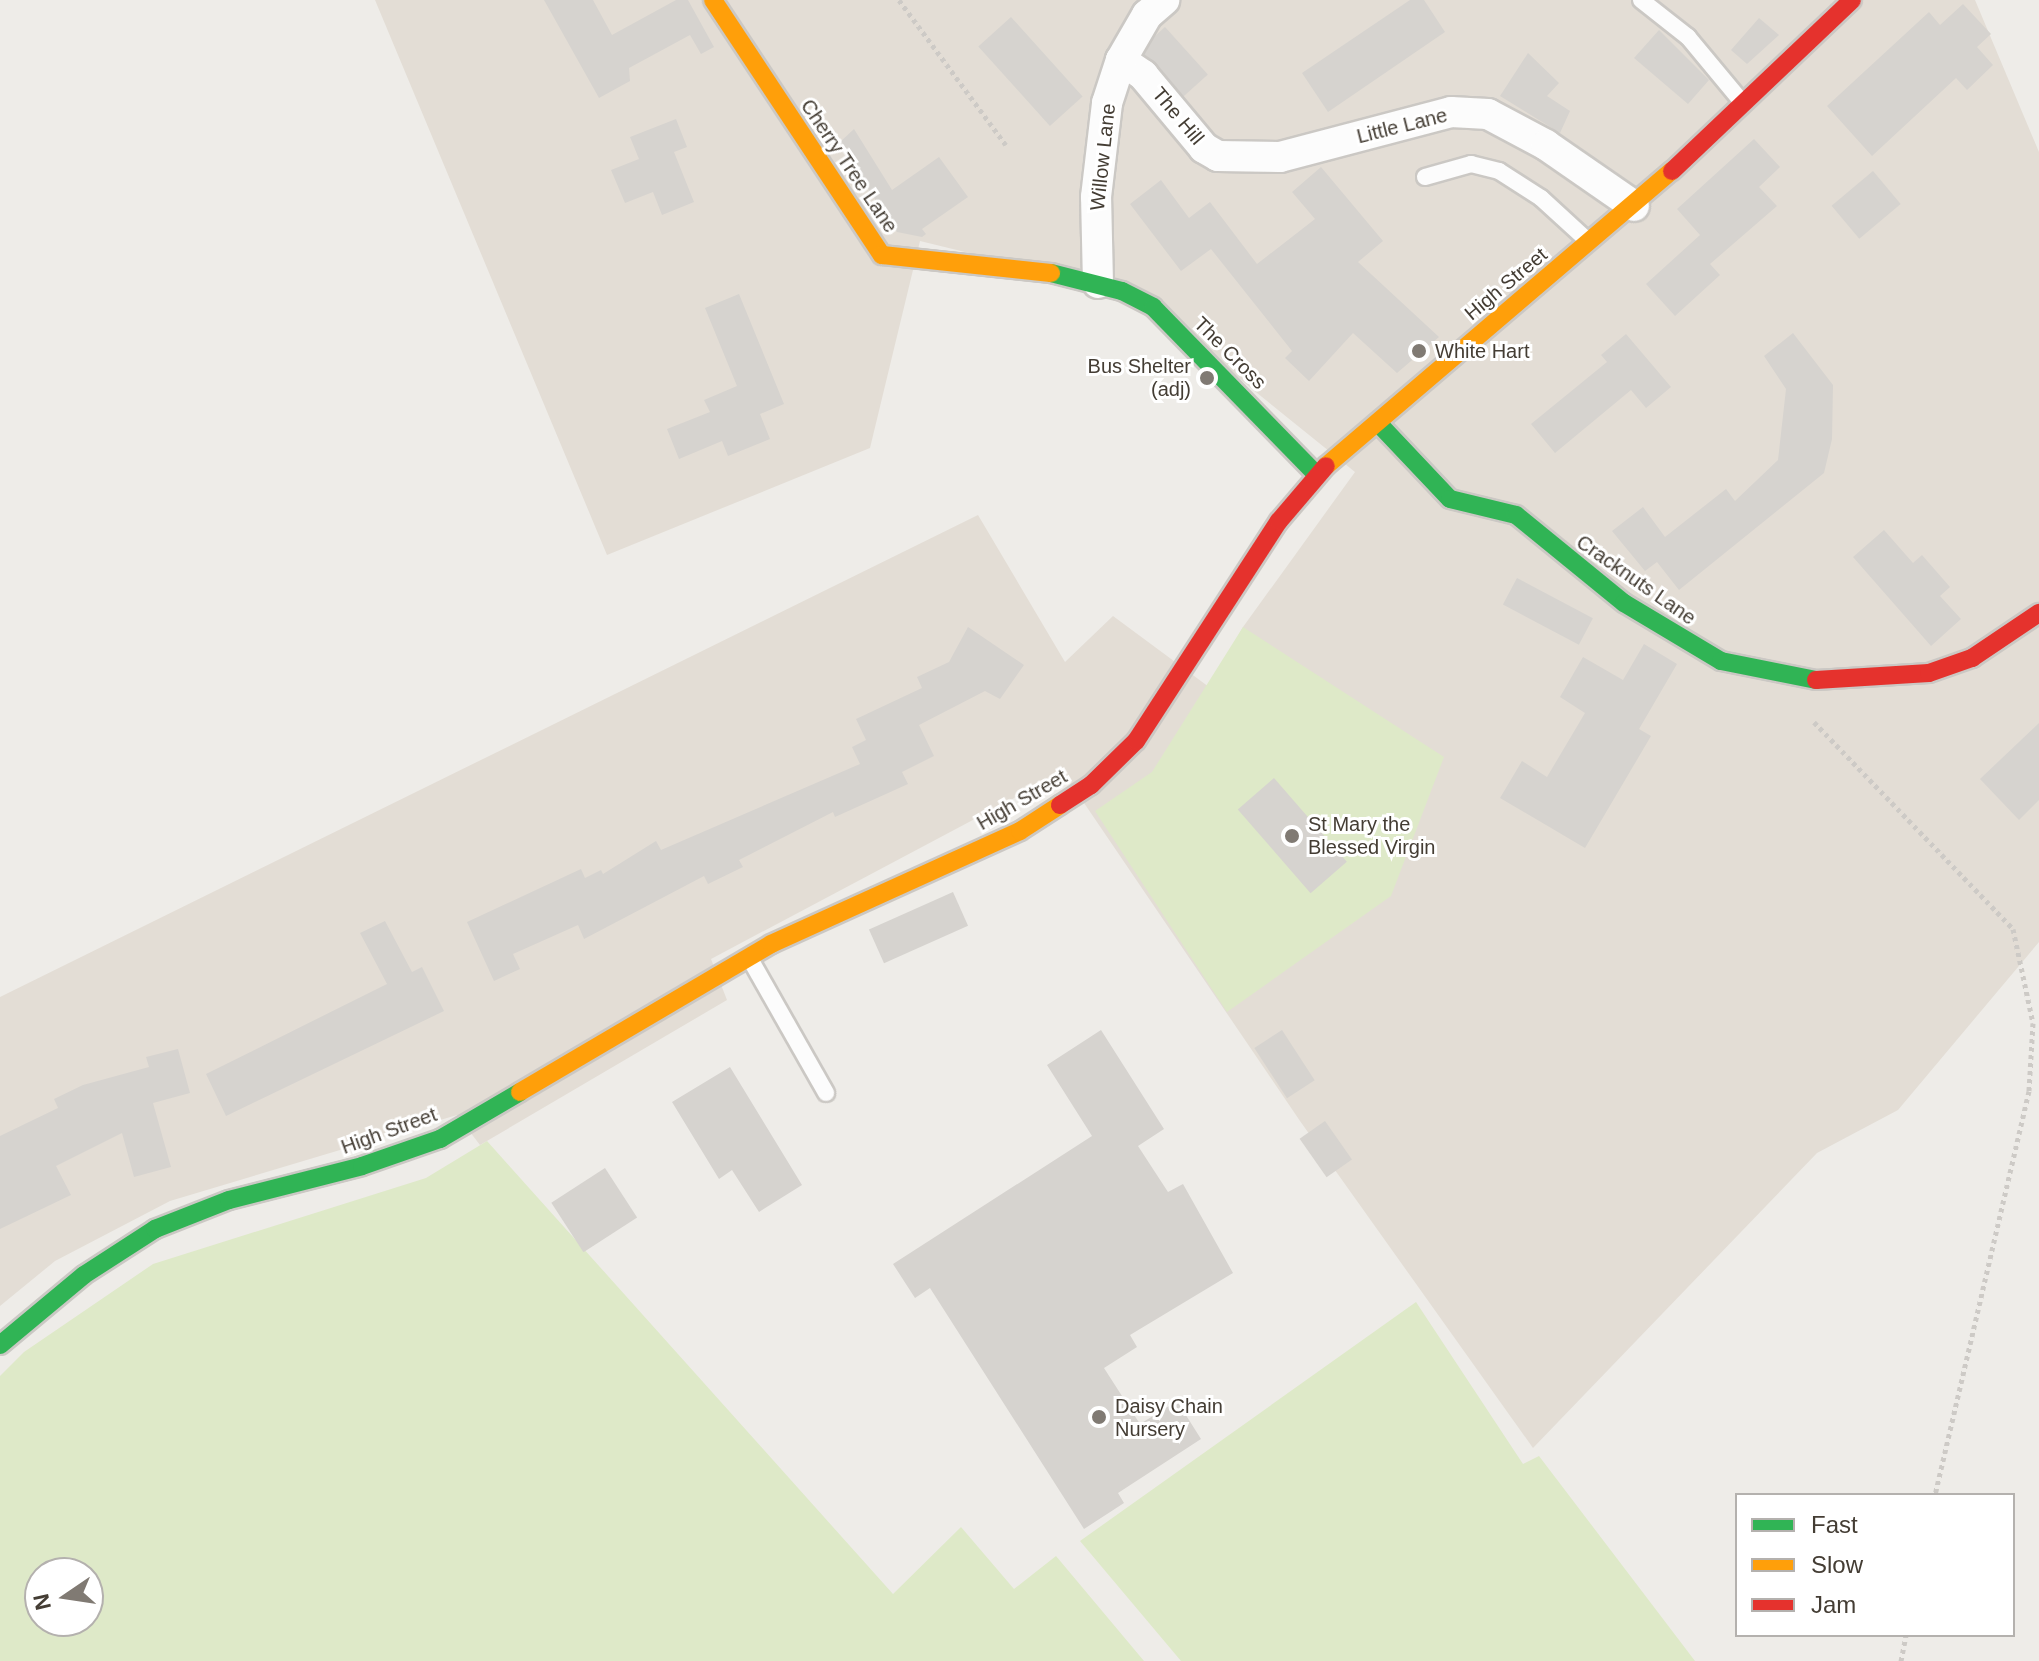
<!DOCTYPE html>
<style>
body{margin:0}
#map{position:relative;width:2039px;height:1661px;overflow:hidden;background:#eeece8;font-family:Arial,sans-serif}
div>[style]{position:absolute}
[style*='--x']{left:calc(var(--x)*1px);top:calc(var(--y)*1px);width:calc(var(--w)*1px);rotate:calc(var(--a)*1deg)}
.residential>*{inset:0;background:#e3ddd5}
.green>*{inset:0;background:#dee9c8}
.building>*{inset:0;background:#d6d3cf;transform-origin:0 0}
.path>*{height:5px;margin-top:-2.5px;transform-origin:0;background:repeating-linear-gradient(90deg,#cdcac6 0 4px,transparent 0 8px)}
.roads{filter:drop-shadow(2px 0 #cbc8c4) drop-shadow(-2px 0 #cbc8c4) drop-shadow(0 2px #cbc8c4) drop-shadow(0 -2px #cbc8c4)}
.lane>*{height:16px;margin:-8px;padding:0 8px;transform-origin:8px;border-radius:8px;background:#fcfcfc}
.street>*{height:30px;margin:-15px;padding:0 15px;transform-origin:15px;border-radius:15px;background:#fcfcfc}
.fast>*{height:18px;margin:-9px;padding:0 9px;transform-origin:9px;border-radius:9px;background:#30b455}
.slow>*{height:18px;margin:-9px;padding:0 9px;transform-origin:9px;border-radius:9px;background:#ff9f0a}
.jam>*{height:18px;margin:-9px;padding:0 9px;transform-origin:9px;border-radius:9px;background:#e5322d}
.dots>*{width:22px;height:22px;translate:-50% -50%;box-sizing:border-box;border:4px solid #fff;border-radius:50%}
span{translate:-50% -50%;white-space:nowrap;text-align:center;line-height:1.15;-webkit-text-stroke:6px #fff;paint-order:stroke}
.street-label{font-size:20px;color:#443d34}
.poi-label{font-size:20px;color:#443d34}
.left{translate:0 -50%;text-align:left}
.right{translate:-100% -50%;text-align:right}
.legend{position:absolute;left:1735px;top:1493px;width:280px;height:144px;box-sizing:border-box;background:#fff;border:2px solid #b4b1ae;margin:0;padding:10px 14px;list-style:none;font-size:24px;color:#443d34}
.legend li{display:flex;align-items:center;gap:16px;height:40px}
.legend b{width:40px;border:2px solid #b4b1ae}
.north{position:absolute;left:24px;top:1557px;width:80px;height:80px;box-sizing:border-box;background:#fff;border:2px solid #b4b1ae;border-radius:50%;rotate:257deg;font-size:22px;font-weight:700;line-height:32px;text-align:center;color:#443d34}
.north::after{content:'';display:block;margin:auto;width:28px;height:36px;background:#807a73;clip-path:polygon(50% 0,100% 100%,50% 72%,0 100%)}
</style>
<div id="map">
<div class="residential">
<div style="clip-path:polygon(375px 0,1975px 0,2039px 152px,2039px 942px,1898px 1110px,1817px 1153px,1533px 1448px,1300px 1121px,1063px 772px,711px 959px,727px 1000px,480px 1145px,457px 1115px,170px 1201px,55px 1261px,0 1306px,0 997px,978px 515px,1065px 662px,1113px 616px,1209px 687px,1243px 627px,1355px 472px,1133px 293px,920px 241px,870px 448px,607px 555px)"></div>
</div>
<div class="green">
<div style="clip-path:polygon(1243px 627px,1444px 757px,1391px 896px,1227px 1012px,1095px 811px,1152px 772px)"></div>
<div style="clip-path:polygon(evenodd,487px 1141px,893px 1594px,961px 1527px,1014px 1589px,1056px 1556px,1144px 1661px,0 1661px,0 1376px,24px 1352px,153px 1264px,426px 1178px,487px 1141px,40px 1573px,88px 1573px,88px 1621px,40px 1621px,40px 1573px)"></div>
<div style="clip-path:polygon(1416px 1302px,1523px 1464px,1539px 1456px,1695px 1661px,1181px 1661px,1080px 1541px)"></div>
</div>
<div class="building">
<div style="clip-path:polygon(544px 0,593px 0,612px 35px,676px 0,688px 0,714px 47px,701px 54px,690px 35px,629px 68px,630px 81px,599px 98px)"></div>
<div style="clip-path:polygon(1410px 0,1424px 0,1445px 32px,1328px 112px,1302px 73px)"></div>
<div style="clip-path:polygon(1963px 4px,1991px 34px,1977px 47px,1993px 65px,1967px 90px,1956px 78px,1872px 156px,1827px 106px,1929px 12px,1940px 25px)"></div>
<div style="left:1011px;top:17px;width:107px;height:44px;rotate:48deg"></div>
<div style="clip-path:polygon(1759px 18px,1779px 35px,1747px 64px,1731px 50px)"></div>
<div style="left:1165px;top:27px;width:64px;height:34px;rotate:48deg"></div>
<div style="clip-path:polygon(1659px 30px,1709px 80px,1688px 104px,1634px 58px)"></div>
<div style="clip-path:polygon(1528px 53px,1559px 83px,1547px 96px,1570px 111px,1560px 133px,1500px 96px)"></div>
<div style="clip-path:polygon(676px 119px,687px 147px,674px 152px,694px 202px,662px 215px,653px 192px,625px 203px,611px 170px,639px 159px,630px 137px)"></div>
<div style="clip-path:polygon(854px 129px,892px 190px,939px 157px,968px 197px,922px 229px,926px 234px,922px 237px,897px 232px,838px 144px)"></div>
<div style="clip-path:polygon(1754px 139px,1780px 167px,1759px 187px,1777px 206px,1710px 264px,1720px 275px,1675px 316px,1646px 284px,1700px 235px,1677px 209px)"></div>
<div style="clip-path:polygon(1321px 167px,1383px 241px,1358px 262px,1439px 337px,1397px 373px,1353px 333px,1309px 381px,1285px 358px,1292px 351px,1211px 249px,1181px 271px,1130px 204px,1161px 180px,1189px 218px,1210px 202px,1257px 264px,1315px 219px,1292px 192px)"></div>
<div style="left:1873px;top:171px;width:43px;height:54px;rotate:50deg"></div>
<div style="clip-path:polygon(739px 294px,784px 404px,760px 414px,770px 439px,728px 456px,722px 441px,679px 459px,667px 429px,710px 412px,704px 400px,737px 386px,705px 308px)"></div>
<div style="clip-path:polygon(1793px 333px,1833px 385px,1832px 439px,1824px 473px,1679px 590px,1657px 562px,1645px 571px,1612px 531px,1643px 507px,1665px 537px,1726px 489px,1735px 501px,1778px 460px,1786px 389px,1764px 356px)"></div>
<div style="clip-path:polygon(1626px 334px,1671px 387px,1646px 408px,1631px 390px,1555px 453px,1531px 424px,1607px 362px,1601px 355px)"></div>
<div style="clip-path:polygon(1884px 530px,1913px 563px,1922px 555px,1950px 587px,1940px 596px,1961px 619px,1931px 646px,1853px 557px)"></div>
<div style="left:1517px;top:578px;width:86px;height:30px;rotate:28deg"></div>
<div style="clip-path:polygon(968px 627px,1024px 665px,1000px 699px,985px 691px,919px 725px,934px 756px,902px 772px,908px 784px,835px 817px,833px 812px,739px 860px,743px 867px,708px 884px,704px 876px,584px 939px,578px 925px,513px 954px,520px 969px,494px 981px,467px 922px,581px 869px,585px 878px,601px 870px,603px 874px,656px 841px,661px 850px,860px 764px,852px 747px,866px 740px,856px 719px,922px 688px,917px 677px,949px 662px)"></div>
<div style="clip-path:polygon(1644px 644px,1677px 664px,1639px 729px,1651px 736px,1585px 848px,1500px 798px,1522px 761px,1547px 777px,1585px 713px,1560px 697px,1583px 657px,1623px 680px)"></div>
<div style="clip-path:polygon(2039px 723px,2039px 800px,2019px 820px,1980px 779px)"></div>
<div style="left:1274px;top:778px;width:111px;height:48px;rotate:49deg"></div>
<div style="left:953px;top:892px;width:37px;height:92px;rotate:66deg"></div>
<div style="clip-path:polygon(385px 921px,412px 972px,422px 967px,444px 1011px,226px 1116px,206px 1074px,387px 984px,360px 933px)"></div>
<div style="clip-path:polygon(1101px 1030px,1164px 1129px,1138px 1146px,1168px 1192px,1183px 1184px,1233px 1273px,1130px 1335px,1137px 1347px,1104px 1368px,1140px 1424px,1177px 1401px,1201px 1439px,1118px 1493px,1124px 1503px,1084px 1529px,930px 1288px,915px 1298px,893px 1264px,1092px 1136px,1047px 1065px)"></div>
<div style="left:1282px;top:1030px;width:60px;height:33px;rotate:57deg"></div>
<div style="clip-path:polygon(178px 1049px,190px 1093px,153px 1103px,171px 1167px,134px 1177px,122px 1133px,56px 1166px,71px 1195px,0 1229px,0 1136px,58px 1108px,54px 1099px,83px 1085px,149px 1067px,146px 1057px)"></div>
<div style="clip-path:polygon(730px 1067px,802px 1185px,759px 1212px,732px 1170px,719px 1179px,672px 1102px)"></div>
<div style="left:1325px;top:1121px;width:47px;height:31px;rotate:55deg"></div>
<div style="left:605px;top:1168px;width:59px;height:64px;rotate:57deg"></div>
</div>
<div class="path">
<div style="--x:899;--y:0;--w:180;--a:53.6"></div>
<div style="--x:1814;--y:722;--w:287;--a:46.1"></div>
<div style="--x:2013;--y:929;--w:96;--a:78"></div>
<div style="--x:2033;--y:1023;--w:68;--a:93.4"></div>
<div style="--x:2029;--y:1091;--w:415;--a:103.1"></div>
<div style="--x:1901;--y:1661;--w:26;--a:-79"></div>
</div>
<div class="roads">
<div class="lane">
<div style="--x:1641;--y:0;--w:60;--a:38.2"></div>
<div style="--x:1688;--y:37;--w:85;--a:50.3"></div>
<div style="--x:1425;--y:177;--w:48;--a:-15.8"></div>
<div style="--x:1471;--y:164;--w:29;--a:14"></div>
<div style="--x:1499;--y:171;--w:50;--a:32.7"></div>
<div style="--x:1541;--y:198;--w:65;--a:42.5"></div>
<div style="--x:750;--y:959;--w:154;--a:60.4"></div>
</div>
<div class="street">
<div style="--x:1121;--y:60;--w:27;--a:34"></div>
<div style="--x:1143;--y:75;--w:95;--a:50.1"></div>
<div style="--x:1204;--y:148;--w:16;--a:30"></div>
<div style="--x:1218;--y:156;--w:62;--a:0.9"></div>
<div style="--x:1280;--y:157;--w:177;--a:-14.7"></div>
<div style="--x:1451;--y:112;--w:37;--a:3"></div>
<div style="--x:1488;--y:114;--w:66;--a:28.1"></div>
<div style="--x:1546;--y:145;--w:107;--a:34.7"></div>
<div style="--x:1098;--y:283;--w:86;--a:-91.3"></div>
<div style="--x:1096;--y:197;--w:95;--a:-83.3"></div>
<div style="--x:1107;--y:103;--w:45;--a:-72"></div>
<div style="--x:1121;--y:60;--w:52;--a:-60"></div>
<div style="--x:1147;--y:15;--w:23;--a:-41"></div>
</div>
<div class="fast">
<div style="--x:1051;--y:273;--w:73;--a:14.2"></div>
<div style="--x:1122;--y:291;--w:35;--a:27"></div>
<div style="--x:1153;--y:307;--w:233;--a:45.7"></div>
<div style="--x:1379;--y:424;--w:103;--a:46.6"></div>
<div style="--x:1450;--y:499;--w:68;--a:13.6"></div>
<div style="--x:1516;--y:515;--w:139;--a:39.2"></div>
<div style="--x:1624;--y:603;--w:113;--a:30.9"></div>
<div style="--x:1721;--y:661;--w:97;--a:11.3"></div>
<div style="--x:0;--y:1345;--w:109;--a:-39.8"></div>
<div style="--x:84;--y:1275;--w:85;--a:-32.9"></div>
<div style="--x:155;--y:1229;--w:79;--a:-21.4"></div>
<div style="--x:229;--y:1200;--w:137;--a:-14.3"></div>
<div style="--x:362;--y:1166;--w:83;--a:-19.1"></div>
<div style="--x:440;--y:1139;--w:93;--a:-30.4"></div>
</div>
<div class="slow">
<div style="--x:713;--y:0;--w:306;--a:56.5"></div>
<div style="--x:882;--y:255;--w:170;--a:6.1"></div>
<div style="--x:1326;--y:466;--w:455;--a:-40.5"></div>
<div style="--x:520;--y:1092;--w:291;--a:-30.5"></div>
<div style="--x:771;--y:944;--w:273;--a:-24.4"></div>
<div style="--x:1020;--y:831;--w:48;--a:-33"></div>
</div>
<div class="jam">
<div style="--x:1672;--y:171;--w:248;--a:-43.5"></div>
<div style="--x:1816;--y:680;--w:113;--a:-3.5"></div>
<div style="--x:1929;--y:673;--w:46;--a:-19.2"></div>
<div style="--x:1972;--y:658;--w:81;--a:-33.9"></div>
<div style="--x:1060;--y:805;--w:37;--a:-33"></div>
<div style="--x:1091;--y:785;--w:63;--a:-44.4"></div>
<div style="--x:1136;--y:741;--w:262;--a:-57"></div>
<div style="--x:1279;--y:521;--w:72;--a:-49.5"></div>
</div>
</div>
<div class="dots">
<div style="left:1419px;top:351px;background:#807a73"></div>
<div style="left:1207px;top:378px;background:#807a73"></div>
<div style="left:1292px;top:836px;background:#807a73"></div>
<div style="left:1099px;top:1417px;background:#807a73"></div>
</div>
<div class="street-label">
<span style="left:1178px;top:116px;rotate:50deg">The Hill</span>
<span style="left:1402px;top:126px;rotate:-14deg">Little Lane</span>
<span style="left:1103px;top:157px;rotate:-84deg">Willow Lane</span>
<span style="left:849px;top:166px;rotate:56deg">Cherry Tree Lane</span>
<span style="left:1506px;top:284px;rotate:-40deg">High Street</span>
<span style="left:1230px;top:353px;rotate:45deg">The Cross</span>
<span style="left:1636px;top:580px;rotate:35deg">Cracknuts Lane</span>
<span style="left:1022px;top:800px;rotate:-30deg">High Street</span>
<span style="left:389px;top:1131px;rotate:-20deg">High Street</span>
</div>
<div class="poi-label">
<span class="left" style="left:1435px;top:351px">White Hart</span>
<span class="right" style="left:1191px;top:378px">Bus Shelter<br>(adj)</span>
<span class="left" style="left:1308px;top:836px">St Mary the<br>Blessed Virgin</span>
<span class="left" style="left:1115px;top:1418px">Daisy Chain<br>Nursery</span>
</div>
<ul class="legend">
<li><b style="height:10px;background:#30b455"></b>Fast</li>
<li><b style="height:10px;background:#ff9f0a"></b>Slow</li>
<li><b style="height:10px;background:#e5322d"></b>Jam</li>
</ul>
<div class="north">N</div>
</div>
